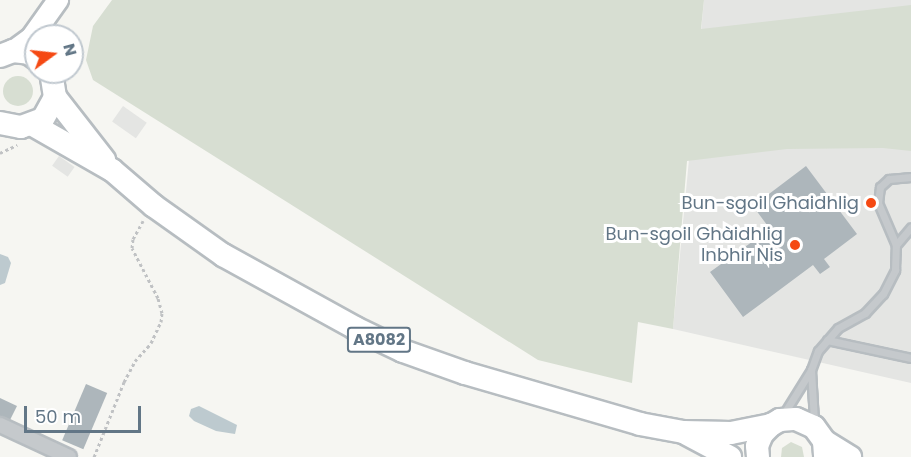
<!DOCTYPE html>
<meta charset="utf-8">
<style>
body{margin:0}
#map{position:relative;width:911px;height:457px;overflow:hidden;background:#f6f6f2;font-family:Poppins,sans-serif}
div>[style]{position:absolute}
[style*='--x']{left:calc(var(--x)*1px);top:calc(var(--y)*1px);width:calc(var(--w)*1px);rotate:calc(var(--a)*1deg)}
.built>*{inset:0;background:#e4e5e3;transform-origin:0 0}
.green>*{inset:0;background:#d7ded2}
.round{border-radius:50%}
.water>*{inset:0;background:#bdcacf}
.building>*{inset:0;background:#adb6bb;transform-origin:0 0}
.path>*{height:3px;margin-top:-1.5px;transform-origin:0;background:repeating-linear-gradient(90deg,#c0c2c4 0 3px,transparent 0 6px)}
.roads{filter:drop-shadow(2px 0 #b7bdc1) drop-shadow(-2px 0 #b7bdc1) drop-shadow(0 2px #b7bdc1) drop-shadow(0 -2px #b7bdc1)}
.service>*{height:7px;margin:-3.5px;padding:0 3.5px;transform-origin:3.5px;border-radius:3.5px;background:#c5c9cc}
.minor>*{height:14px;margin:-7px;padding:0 7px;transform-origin:7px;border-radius:7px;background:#c5c9cc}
.secondary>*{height:20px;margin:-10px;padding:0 10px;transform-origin:10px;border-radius:10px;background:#fff}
.primary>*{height:22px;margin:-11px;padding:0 11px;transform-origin:11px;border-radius:11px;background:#fff}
.dots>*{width:16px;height:16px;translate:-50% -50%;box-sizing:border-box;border:3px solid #fff;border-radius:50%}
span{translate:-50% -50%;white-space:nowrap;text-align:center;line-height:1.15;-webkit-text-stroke:6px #fff;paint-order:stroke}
.shield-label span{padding:2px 4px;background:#fff;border:2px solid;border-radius:4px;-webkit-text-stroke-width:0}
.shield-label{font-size:16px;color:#627686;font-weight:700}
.poi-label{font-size:18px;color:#627686}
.right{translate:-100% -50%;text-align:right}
.north{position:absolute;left:24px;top:24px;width:60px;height:60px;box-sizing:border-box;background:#fff;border:2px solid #c0c8cf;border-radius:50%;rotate:75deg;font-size:16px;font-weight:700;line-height:24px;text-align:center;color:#627686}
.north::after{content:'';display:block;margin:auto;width:21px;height:27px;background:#f54913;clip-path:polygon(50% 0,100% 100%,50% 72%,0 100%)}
.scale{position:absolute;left:24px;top:406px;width:117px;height:27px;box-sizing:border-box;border:3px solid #627686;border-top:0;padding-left:8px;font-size:18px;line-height:21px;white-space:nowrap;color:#627686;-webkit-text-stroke:4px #fff;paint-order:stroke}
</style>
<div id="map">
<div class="built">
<div style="clip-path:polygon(704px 0,911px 0,911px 383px,673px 329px)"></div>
<div style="left:123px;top:106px;width:29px;height:19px;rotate:35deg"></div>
<div style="left:59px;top:156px;width:19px;height:12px;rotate:35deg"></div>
</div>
<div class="green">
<div style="clip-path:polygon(112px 0,704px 0,701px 29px,911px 5px,911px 151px,883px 148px,787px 149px,687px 161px,673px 329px,638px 322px,632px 383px,538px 360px,93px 80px,86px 60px,93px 26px)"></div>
<div class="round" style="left:3px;top:76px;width:30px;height:30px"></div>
<div style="clip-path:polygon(791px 442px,802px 447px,804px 457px,781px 457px,782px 448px)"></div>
</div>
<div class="water">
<div style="clip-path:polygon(0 254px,8px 257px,11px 263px,5px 283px,0 285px)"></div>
<div style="clip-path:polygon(199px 406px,237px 425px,235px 434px,216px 431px,194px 421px,189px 416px,191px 409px)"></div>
</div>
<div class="building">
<div style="clip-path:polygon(806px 166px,857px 234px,824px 259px,830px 267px,820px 274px,813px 265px,743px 317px,710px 272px,770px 229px,753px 206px)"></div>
<div style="left:86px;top:384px;width:23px;height:61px;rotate:23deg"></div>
<div style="clip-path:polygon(0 398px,17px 406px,10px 420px,0 416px)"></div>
</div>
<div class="path">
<div style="--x:0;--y:153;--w:19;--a:-25"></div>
<div style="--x:94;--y:457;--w:81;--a:-68.2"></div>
<div style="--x:124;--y:382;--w:24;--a:-62"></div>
<div style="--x:135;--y:361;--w:24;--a:-48"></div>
<div style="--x:151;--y:343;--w:23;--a:-65"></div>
<div style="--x:161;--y:322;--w:9;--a:-84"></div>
<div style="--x:162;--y:313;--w:16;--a:-105"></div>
<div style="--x:158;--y:298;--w:56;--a:-117.5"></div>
<div style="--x:132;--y:248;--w:9;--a:-84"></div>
<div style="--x:133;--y:239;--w:21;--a:-61"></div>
</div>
<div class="roads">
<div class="service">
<div style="--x:896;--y:245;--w:23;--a:-50"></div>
<div style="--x:827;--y:340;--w:86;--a:12.1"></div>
<div style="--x:811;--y:370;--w:51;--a:86.6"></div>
<div style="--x:783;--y:415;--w:53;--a:-58.1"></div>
<div style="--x:811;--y:370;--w:20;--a:-70"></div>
<div style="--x:818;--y:351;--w:30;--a:-49"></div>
<div style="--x:838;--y:328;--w:31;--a:-29"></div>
<div style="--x:865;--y:313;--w:26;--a:-47"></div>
<div style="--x:883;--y:294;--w:27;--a:-63"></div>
<div style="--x:895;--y:270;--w:25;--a:-88"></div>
<div style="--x:896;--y:245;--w:46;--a:-113.2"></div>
<div style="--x:878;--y:203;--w:16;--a:-83"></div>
<div style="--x:880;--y:187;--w:12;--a:-42"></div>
<div style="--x:889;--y:179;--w:22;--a:-5"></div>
</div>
<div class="minor">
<div style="--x:0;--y:425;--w:76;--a:24.9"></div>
</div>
<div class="secondary">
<div style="--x:13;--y:51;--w:22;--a:-36"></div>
<div style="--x:31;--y:38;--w:47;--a:-54.6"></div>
</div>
<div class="primary">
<div style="--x:0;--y:56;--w:14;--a:-21"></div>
<div style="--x:13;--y:51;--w:16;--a:7"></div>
<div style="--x:29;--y:53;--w:9;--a:36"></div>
<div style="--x:55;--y:97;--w:80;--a:52.1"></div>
<div style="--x:0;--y:123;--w:21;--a:11"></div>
<div style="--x:21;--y:127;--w:23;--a:-20"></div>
<div style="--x:43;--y:119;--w:25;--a:-61"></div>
<div style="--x:55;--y:97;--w:25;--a:-99"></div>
<div style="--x:33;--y:125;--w:91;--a:29.7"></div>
<div style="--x:112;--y:170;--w:55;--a:40.6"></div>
<div style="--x:154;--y:206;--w:85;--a:35.4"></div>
<div style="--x:223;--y:255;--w:151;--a:28.9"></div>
<div style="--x:355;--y:328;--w:53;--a:25.6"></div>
<div style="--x:403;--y:351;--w:66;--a:19.5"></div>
<div style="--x:465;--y:373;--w:182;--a:16.2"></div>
<div style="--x:640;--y:424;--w:44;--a:10.5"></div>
<div style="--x:683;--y:432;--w:48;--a:1.2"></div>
<div style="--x:731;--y:433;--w:41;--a:-11.3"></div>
<div style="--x:687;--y:434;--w:49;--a:28.1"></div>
<div style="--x:824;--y:441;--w:31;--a:32"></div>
<div style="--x:758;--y:457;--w:11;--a:-95"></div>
<div style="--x:757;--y:446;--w:13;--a:-67"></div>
<div style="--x:762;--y:434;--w:13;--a:-45"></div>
<div style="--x:771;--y:425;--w:10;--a:-29"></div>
<div style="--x:780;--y:420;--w:16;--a:-4"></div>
<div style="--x:796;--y:419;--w:20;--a:24"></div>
<div style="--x:814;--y:427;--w:17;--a:54"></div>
<div style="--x:824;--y:441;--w:16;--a:86"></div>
</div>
</div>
<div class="dots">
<div style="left:871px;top:203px;background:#f54913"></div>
<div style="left:795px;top:245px;background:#f54913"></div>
</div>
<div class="shield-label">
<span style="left:379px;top:340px">A8082</span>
</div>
<div class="poi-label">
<span class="right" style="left:859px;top:203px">Bun-sgoil Ghaidhlig</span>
<span class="right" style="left:783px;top:245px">Bun-sgoil Ghàidhlig<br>Inbhir Nis</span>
</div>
<div class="north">N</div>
<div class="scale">50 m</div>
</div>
